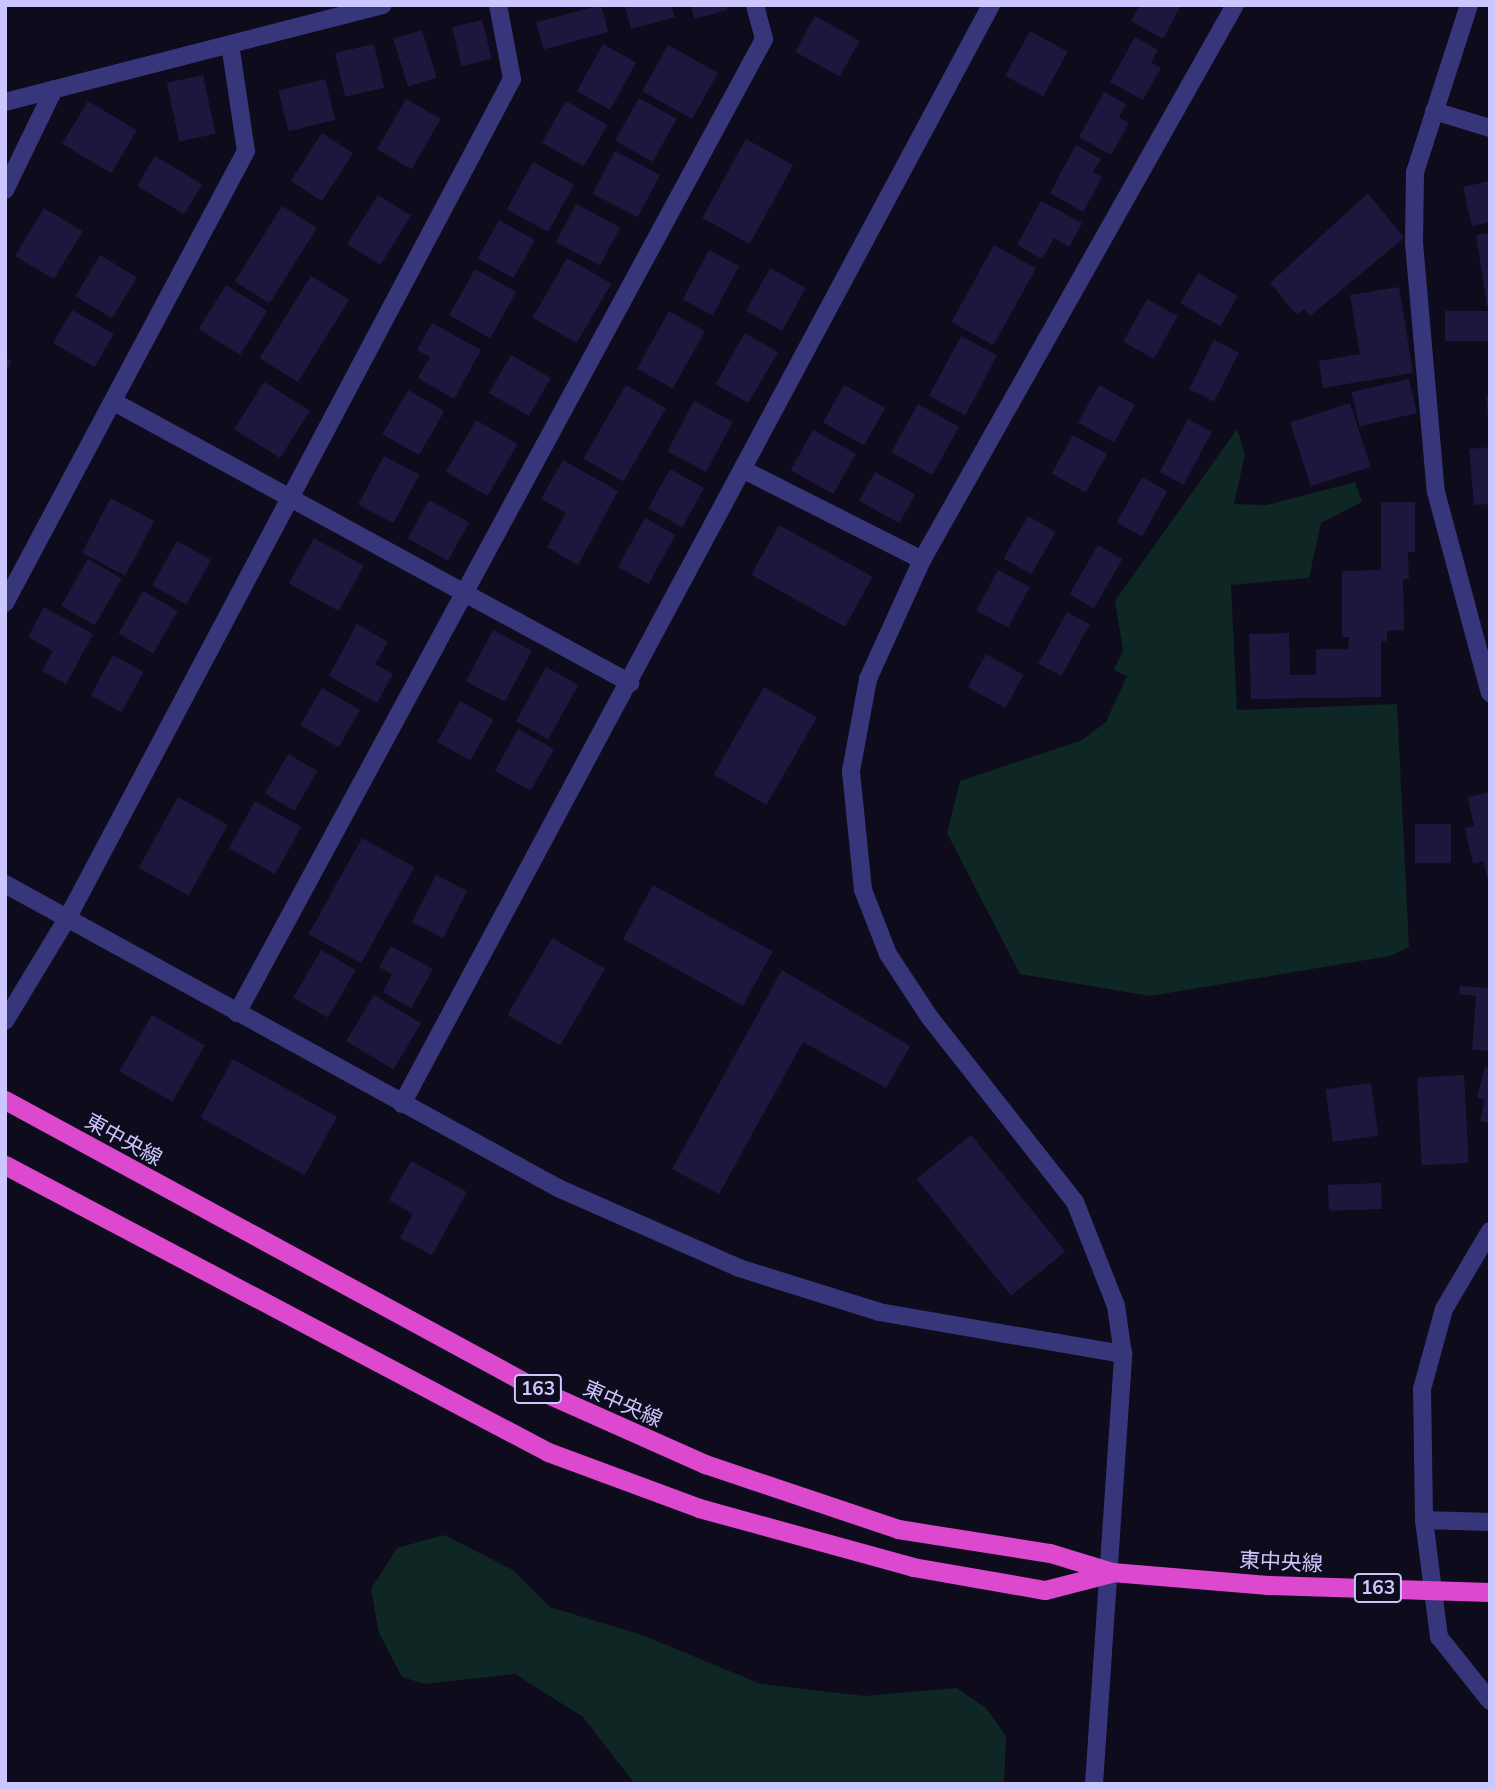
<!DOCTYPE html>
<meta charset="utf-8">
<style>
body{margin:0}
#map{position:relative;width:1495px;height:1789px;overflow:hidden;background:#0e0b1c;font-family:Mulish,"Noto Sans JP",sans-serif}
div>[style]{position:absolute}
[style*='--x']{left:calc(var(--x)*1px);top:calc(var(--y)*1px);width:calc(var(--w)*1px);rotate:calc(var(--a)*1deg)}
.green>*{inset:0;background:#0e2624}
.building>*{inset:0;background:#1e173d;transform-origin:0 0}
.minor>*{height:18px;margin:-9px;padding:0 9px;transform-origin:9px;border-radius:9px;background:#38367b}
.tertiary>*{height:18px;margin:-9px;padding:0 9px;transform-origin:9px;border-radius:9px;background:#38367b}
.trunk>*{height:19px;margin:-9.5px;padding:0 9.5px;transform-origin:9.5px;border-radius:9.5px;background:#dc48ce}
.trunk-bridge>*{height:19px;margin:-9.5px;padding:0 9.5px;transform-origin:9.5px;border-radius:9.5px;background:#dc48ce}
span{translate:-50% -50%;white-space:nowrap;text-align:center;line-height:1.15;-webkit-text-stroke:5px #0e0b1c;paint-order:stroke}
.shield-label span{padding:2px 5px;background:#0e0b1c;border:2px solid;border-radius:5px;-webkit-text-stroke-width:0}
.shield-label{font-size:19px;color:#ccc6ff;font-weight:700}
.street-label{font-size:21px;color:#ccc6ff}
.frame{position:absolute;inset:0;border:7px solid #ccc6ff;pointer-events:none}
</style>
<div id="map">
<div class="green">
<div style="clip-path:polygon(1237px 429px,1245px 454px,1234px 504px,1267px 505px,1355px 482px,1362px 502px,1321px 523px,1309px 578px,1231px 585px,1237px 710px,1397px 704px,1409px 947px,1390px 956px,1150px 996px,1020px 974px,947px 833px,960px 781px,1082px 740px,1106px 722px,1127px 676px,1114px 670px,1123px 650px,1115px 601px)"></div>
<div style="clip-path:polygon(444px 1535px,513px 1570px,550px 1607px,642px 1635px,761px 1684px,864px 1696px,957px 1688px,987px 1709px,1006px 1736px,1004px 1784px,635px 1784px,583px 1717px,515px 1674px,425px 1684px,402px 1677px,379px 1633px,371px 1589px,397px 1548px)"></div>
</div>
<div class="building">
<div style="left:601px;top:5px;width:28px;height:67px;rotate:75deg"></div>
<div style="clip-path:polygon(625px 5px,671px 5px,675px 17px,631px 29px)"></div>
<div style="clip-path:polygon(691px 5px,726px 5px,727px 10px,694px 19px)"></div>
<div style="clip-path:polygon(1140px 5px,1181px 5px,1163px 39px,1131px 21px)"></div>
<div style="left:815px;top:16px;width:51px;height:41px;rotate:29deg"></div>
<div style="left:482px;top:20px;width:40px;height:31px;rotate:76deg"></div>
<div style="left:422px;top:30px;width:50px;height:30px;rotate:73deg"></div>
<div style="left:1030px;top:31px;width:43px;height:51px;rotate:29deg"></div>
<div style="clip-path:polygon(1135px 37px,1158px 50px,1151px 63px,1161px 68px,1143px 100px,1110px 82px)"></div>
<div style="left:374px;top:44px;width:45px;height:40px;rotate:77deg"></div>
<div style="left:603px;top:44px;width:38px;height:54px;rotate:29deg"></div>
<div style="left:668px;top:45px;width:57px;height:53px;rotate:29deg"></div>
<div style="left:203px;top:75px;width:60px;height:37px;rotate:78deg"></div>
<div style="left:325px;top:79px;width:42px;height:48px;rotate:76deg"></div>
<div style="clip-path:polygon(1104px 92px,1126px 104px,1119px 117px,1129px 123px,1111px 155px,1079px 137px)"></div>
<div style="left:639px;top:98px;width:43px;height:49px;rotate:29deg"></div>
<div style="left:406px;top:99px;width:40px;height:58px;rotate:30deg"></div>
<div style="left:88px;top:101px;width:57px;height:50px;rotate:31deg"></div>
<div style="left:566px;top:101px;width:48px;height:48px;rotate:30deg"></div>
<div style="left:322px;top:133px;width:37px;height:57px;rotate:33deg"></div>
<div style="left:746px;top:139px;width:54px;height:90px;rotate:29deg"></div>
<div style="clip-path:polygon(1076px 145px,1101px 159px,1093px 172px,1102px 177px,1083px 212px,1050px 193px)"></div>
<div style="left:615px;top:151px;width:51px;height:48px;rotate:28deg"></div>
<div style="left:155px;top:156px;width:55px;height:35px;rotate:31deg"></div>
<div style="left:533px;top:162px;width:47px;height:54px;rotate:29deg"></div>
<div style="clip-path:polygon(1490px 181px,1490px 222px,1472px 226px,1463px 187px)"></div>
<div style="clip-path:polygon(1368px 193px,1404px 238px,1310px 316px,1304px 309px,1297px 315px,1270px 283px)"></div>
<div style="left:378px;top:195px;width:39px;height:58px;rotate:32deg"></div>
<div style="clip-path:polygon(1041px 201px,1082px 223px,1069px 247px,1054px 238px,1042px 259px,1017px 245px)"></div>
<div style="left:576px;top:204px;width:50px;height:43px;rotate:28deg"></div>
<div style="left:282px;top:206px;width:41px;height:89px;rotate:32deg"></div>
<div style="left:44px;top:208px;width:45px;height:56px;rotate:31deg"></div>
<div style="left:499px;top:220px;width:41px;height:44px;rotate:29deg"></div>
<div style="clip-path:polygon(1490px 233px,1490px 306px,1487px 306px,1476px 235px)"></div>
<div style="left:994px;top:245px;width:48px;height:88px;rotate:29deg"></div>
<div style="left:709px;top:250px;width:34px;height:56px;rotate:28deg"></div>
<div style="left:100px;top:255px;width:43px;height:48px;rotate:31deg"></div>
<div style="left:567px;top:258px;width:51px;height:69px;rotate:30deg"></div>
<div style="left:770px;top:268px;width:41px;height:49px;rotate:29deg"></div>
<div style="left:475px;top:269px;width:47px;height:53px;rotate:29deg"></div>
<div style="left:1198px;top:273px;width:46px;height:35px;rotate:30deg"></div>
<div style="left:311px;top:276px;width:45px;height:97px;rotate:32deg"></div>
<div style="left:226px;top:285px;width:49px;height:52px;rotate:32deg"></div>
<div style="clip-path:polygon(1399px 287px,1413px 373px,1323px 388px,1319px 361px,1360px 354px,1350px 295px)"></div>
<div style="left:1147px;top:299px;width:35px;height:49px;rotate:29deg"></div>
<div style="left:72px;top:310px;width:48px;height:38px;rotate:30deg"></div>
<div style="left:669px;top:311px;width:41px;height:66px;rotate:29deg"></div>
<div style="left:1490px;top:311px;width:30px;height:45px;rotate:90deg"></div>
<div style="clip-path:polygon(432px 323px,481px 350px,454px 399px,418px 378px,430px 357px,417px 350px)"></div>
<div style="left:745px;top:333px;width:38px;height:59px;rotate:30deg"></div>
<div style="left:961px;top:336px;width:41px;height:68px;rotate:28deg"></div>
<div style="left:1214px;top:340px;width:28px;height:55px;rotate:27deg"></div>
<div style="left:511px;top:355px;width:46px;height:44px;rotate:30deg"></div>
<div style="clip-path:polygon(5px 357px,12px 361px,5px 373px)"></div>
<div style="left:1409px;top:379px;width:35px;height:59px;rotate:77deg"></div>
<div style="left:264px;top:382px;width:54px;height:56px;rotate:32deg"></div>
<div style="left:626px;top:385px;width:46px;height:85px;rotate:30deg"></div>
<div style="left:844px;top:385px;width:47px;height:43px;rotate:29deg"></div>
<div style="left:1099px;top:385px;width:41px;height:43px;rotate:29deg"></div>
<div style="left:408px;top:390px;width:42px;height:51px;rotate:30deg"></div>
<div style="clip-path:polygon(1486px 396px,1490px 396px,1490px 416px,1488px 416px)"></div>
<div style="left:694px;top:401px;width:44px;height:57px;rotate:28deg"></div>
<div style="left:1350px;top:403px;width:67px;height:63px;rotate:72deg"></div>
<div style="left:918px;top:404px;width:47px;height:55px;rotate:29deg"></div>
<div style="left:1188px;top:419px;width:27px;height:60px;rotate:28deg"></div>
<div style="left:476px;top:420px;width:48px;height:60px;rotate:30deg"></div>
<div style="left:813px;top:430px;width:49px;height:46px;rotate:29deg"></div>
<div style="left:1073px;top:435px;width:39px;height:44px;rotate:29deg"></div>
<div style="clip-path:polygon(1490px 447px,1490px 504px,1474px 505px,1469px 449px)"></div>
<div style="left:384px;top:456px;width:40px;height:55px;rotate:28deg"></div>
<div style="clip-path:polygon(563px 460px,618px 491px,578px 565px,547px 547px,566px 513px,541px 499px)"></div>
<div style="left:670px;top:469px;width:39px;height:45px;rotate:29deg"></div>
<div style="left:875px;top:472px;width:46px;height:33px;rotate:29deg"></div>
<div style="left:1142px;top:477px;width:29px;height:52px;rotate:29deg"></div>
<div style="left:111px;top:498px;width:49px;height:62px;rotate:28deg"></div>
<div style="left:429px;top:500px;width:46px;height:44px;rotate:29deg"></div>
<div style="clip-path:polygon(1381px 502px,1415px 502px,1415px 552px,1408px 552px,1409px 579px,1403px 579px,1404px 630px,1387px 631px,1387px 641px,1381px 641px,1381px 697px,1251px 699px,1249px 634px,1289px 633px,1290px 675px,1316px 675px,1316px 649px,1348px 649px,1349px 637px,1342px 637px,1342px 571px,1381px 570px)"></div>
<div style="left:1028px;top:516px;width:32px;height:49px;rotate:30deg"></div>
<div style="left:645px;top:518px;width:35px;height:56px;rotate:29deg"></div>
<div style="left:779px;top:525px;width:107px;height:57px;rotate:29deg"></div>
<div style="left:314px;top:538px;width:57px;height:52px;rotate:29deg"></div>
<div style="left:177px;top:541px;width:39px;height:51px;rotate:29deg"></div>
<div style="left:1098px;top:545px;width:28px;height:57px;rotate:30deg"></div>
<div style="left:88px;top:559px;width:39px;height:54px;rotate:30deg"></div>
<div style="left:998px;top:570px;width:36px;height:46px;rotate:28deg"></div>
<div style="left:143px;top:591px;width:40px;height:49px;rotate:30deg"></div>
<div style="clip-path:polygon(44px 607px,93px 634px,66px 684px,42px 671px,53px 651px,28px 637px)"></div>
<div style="left:1067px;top:612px;width:26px;height:59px;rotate:29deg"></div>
<div style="clip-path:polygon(357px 624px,388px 642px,375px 664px,393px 674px,377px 703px,329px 676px)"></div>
<div style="left:493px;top:630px;width:44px;height:58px;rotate:28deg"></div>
<div style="left:986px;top:654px;width:43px;height:38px;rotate:29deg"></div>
<div style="left:113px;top:655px;width:35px;height:46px;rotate:29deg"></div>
<div style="left:546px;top:667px;width:37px;height:62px;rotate:29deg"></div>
<div style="left:764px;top:687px;width:61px;height:101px;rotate:30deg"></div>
<div style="left:322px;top:688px;width:44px;height:43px;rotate:30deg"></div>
<div style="left:460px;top:701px;width:38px;height:47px;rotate:29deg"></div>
<div style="left:518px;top:729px;width:41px;height:48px;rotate:29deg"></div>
<div style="left:288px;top:754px;width:34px;height:46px;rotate:30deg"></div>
<div style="clip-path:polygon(1490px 792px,1490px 884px,1489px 884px,1483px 861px,1473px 864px,1465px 828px,1474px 826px,1468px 797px)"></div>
<div style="left:178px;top:797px;width:57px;height:81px;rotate:29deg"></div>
<div style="left:255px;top:801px;width:53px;height:54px;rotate:29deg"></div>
<div style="left:1415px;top:824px;width:36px;height:39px"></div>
<div style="left:362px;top:838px;width:60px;height:110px;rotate:29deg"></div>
<div style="left:436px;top:875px;width:35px;height:53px;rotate:27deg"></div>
<div style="left:653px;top:885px;width:137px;height:62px;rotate:29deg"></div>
<div style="left:552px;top:938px;width:61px;height:89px;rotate:30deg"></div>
<div style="clip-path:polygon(391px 946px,433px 969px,411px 1008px,383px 992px,392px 974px,379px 967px)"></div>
<div style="left:321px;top:950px;width:40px;height:55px;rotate:30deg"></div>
<div style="clip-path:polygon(782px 970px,910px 1046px,886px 1088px,803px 1042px,719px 1194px,672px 1169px)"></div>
<div style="clip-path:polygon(1460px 986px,1490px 988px,1490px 1051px,1472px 1050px,1476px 996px,1459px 994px)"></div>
<div style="left:374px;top:995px;width:55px;height:54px;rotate:31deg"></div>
<div style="left:152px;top:1015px;width:61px;height:65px;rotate:30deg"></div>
<div style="left:233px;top:1059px;width:119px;height:67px;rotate:29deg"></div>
<div style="clip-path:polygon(1485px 1067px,1490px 1069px,1490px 1123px,1480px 1121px,1485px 1100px,1477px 1098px)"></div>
<div style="left:1464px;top:1075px;width:88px;height:47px;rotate:87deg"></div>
<div style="left:1371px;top:1083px;width:53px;height:46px;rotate:82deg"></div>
<div style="left:971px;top:1135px;width:150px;height:70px;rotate:51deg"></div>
<div style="clip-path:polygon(411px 1161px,467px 1192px,432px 1255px,400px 1238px,413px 1214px,389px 1200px)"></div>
<div style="left:1381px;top:1183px;width:26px;height:53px;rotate:88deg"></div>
</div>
<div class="minor">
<div style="--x:1469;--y:5;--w:176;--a:107.9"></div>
<div style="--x:1415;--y:172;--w:71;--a:90.8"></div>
<div style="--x:1414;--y:243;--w:250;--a:85"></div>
<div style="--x:1436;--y:492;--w:208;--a:75"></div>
<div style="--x:5;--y:102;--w:390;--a:-14.4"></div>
<div style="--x:1434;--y:111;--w:59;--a:16.9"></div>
<div style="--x:5;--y:190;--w:112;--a:-64.1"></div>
<div style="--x:114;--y:402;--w:588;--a:28.57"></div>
<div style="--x:744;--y:470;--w:199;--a:26.8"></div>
<div style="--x:5;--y:603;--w:512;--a:-61.93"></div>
<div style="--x:246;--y:151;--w:108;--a:-98.5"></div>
<div style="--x:5;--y:884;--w:631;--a:28.8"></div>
<div style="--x:558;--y:1188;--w:198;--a:23.8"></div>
<div style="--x:739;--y:1268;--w:147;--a:17.4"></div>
<div style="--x:879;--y:1312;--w:248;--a:9.8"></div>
<div style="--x:237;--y:1013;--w:1107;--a:-61.58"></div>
<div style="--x:764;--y:39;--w:35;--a:-105"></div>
<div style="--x:5;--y:1021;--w:122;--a:-58.8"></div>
<div style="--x:68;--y:917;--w:948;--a:-62.08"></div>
<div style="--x:512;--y:79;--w:75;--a:-100.7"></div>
<div style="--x:402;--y:1104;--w:1247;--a:-61.81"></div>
<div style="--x:1490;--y:1231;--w:91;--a:120.5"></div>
<div style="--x:1444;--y:1309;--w:83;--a:105.4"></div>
<div style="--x:1422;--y:1389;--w:131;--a:89.1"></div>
<div style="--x:1424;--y:1520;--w:118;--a:82.7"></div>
<div style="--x:1439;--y:1637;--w:82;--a:51.4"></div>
<div style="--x:1424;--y:1520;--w:66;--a:1.7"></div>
</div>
<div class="tertiary">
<div style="--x:1094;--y:1784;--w:431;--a:-86.1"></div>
<div style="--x:1123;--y:1354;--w:49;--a:-98.3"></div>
<div style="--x:1116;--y:1306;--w:112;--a:-111.5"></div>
<div style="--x:1075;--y:1202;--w:234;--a:-128.2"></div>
<div style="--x:930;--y:1018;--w:77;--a:-123.3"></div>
<div style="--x:888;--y:954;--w:69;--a:-111.3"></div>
<div style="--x:863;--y:890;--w:120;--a:-95.8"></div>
<div style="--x:851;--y:771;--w:94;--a:-79.5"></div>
<div style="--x:868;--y:679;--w:131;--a:-65.6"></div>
<div style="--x:922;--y:560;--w:637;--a:-60.58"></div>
</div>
<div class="trunk">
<div style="--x:5;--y:1100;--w:610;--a:28.5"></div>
<div style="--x:541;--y:1391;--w:180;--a:24"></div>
<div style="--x:705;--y:1464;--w:204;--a:18.6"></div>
<div style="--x:898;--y:1529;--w:154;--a:9"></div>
<div style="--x:1050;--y:1553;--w:65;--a:17"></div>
<div style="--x:1112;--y:1572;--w:156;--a:4.8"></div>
<div style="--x:5;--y:1165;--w:614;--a:27.86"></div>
<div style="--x:548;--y:1452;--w:161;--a:20.3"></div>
<div style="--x:699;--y:1508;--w:222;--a:15.4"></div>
<div style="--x:913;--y:1567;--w:134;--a:9.9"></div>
<div style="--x:1045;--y:1590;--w:68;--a:-14.4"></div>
</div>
<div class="trunk-bridge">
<div style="--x:1267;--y:1585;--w:223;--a:1.8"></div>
</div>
<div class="shield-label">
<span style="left:538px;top:1389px">163</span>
<span style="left:1378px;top:1588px">163</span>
</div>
<div class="street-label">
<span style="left:124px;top:1139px;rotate:29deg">東中央線</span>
<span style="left:623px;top:1403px;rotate:24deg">東中央線</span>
<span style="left:1281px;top:1561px;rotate:3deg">東中央線</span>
</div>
<div class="frame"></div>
</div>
